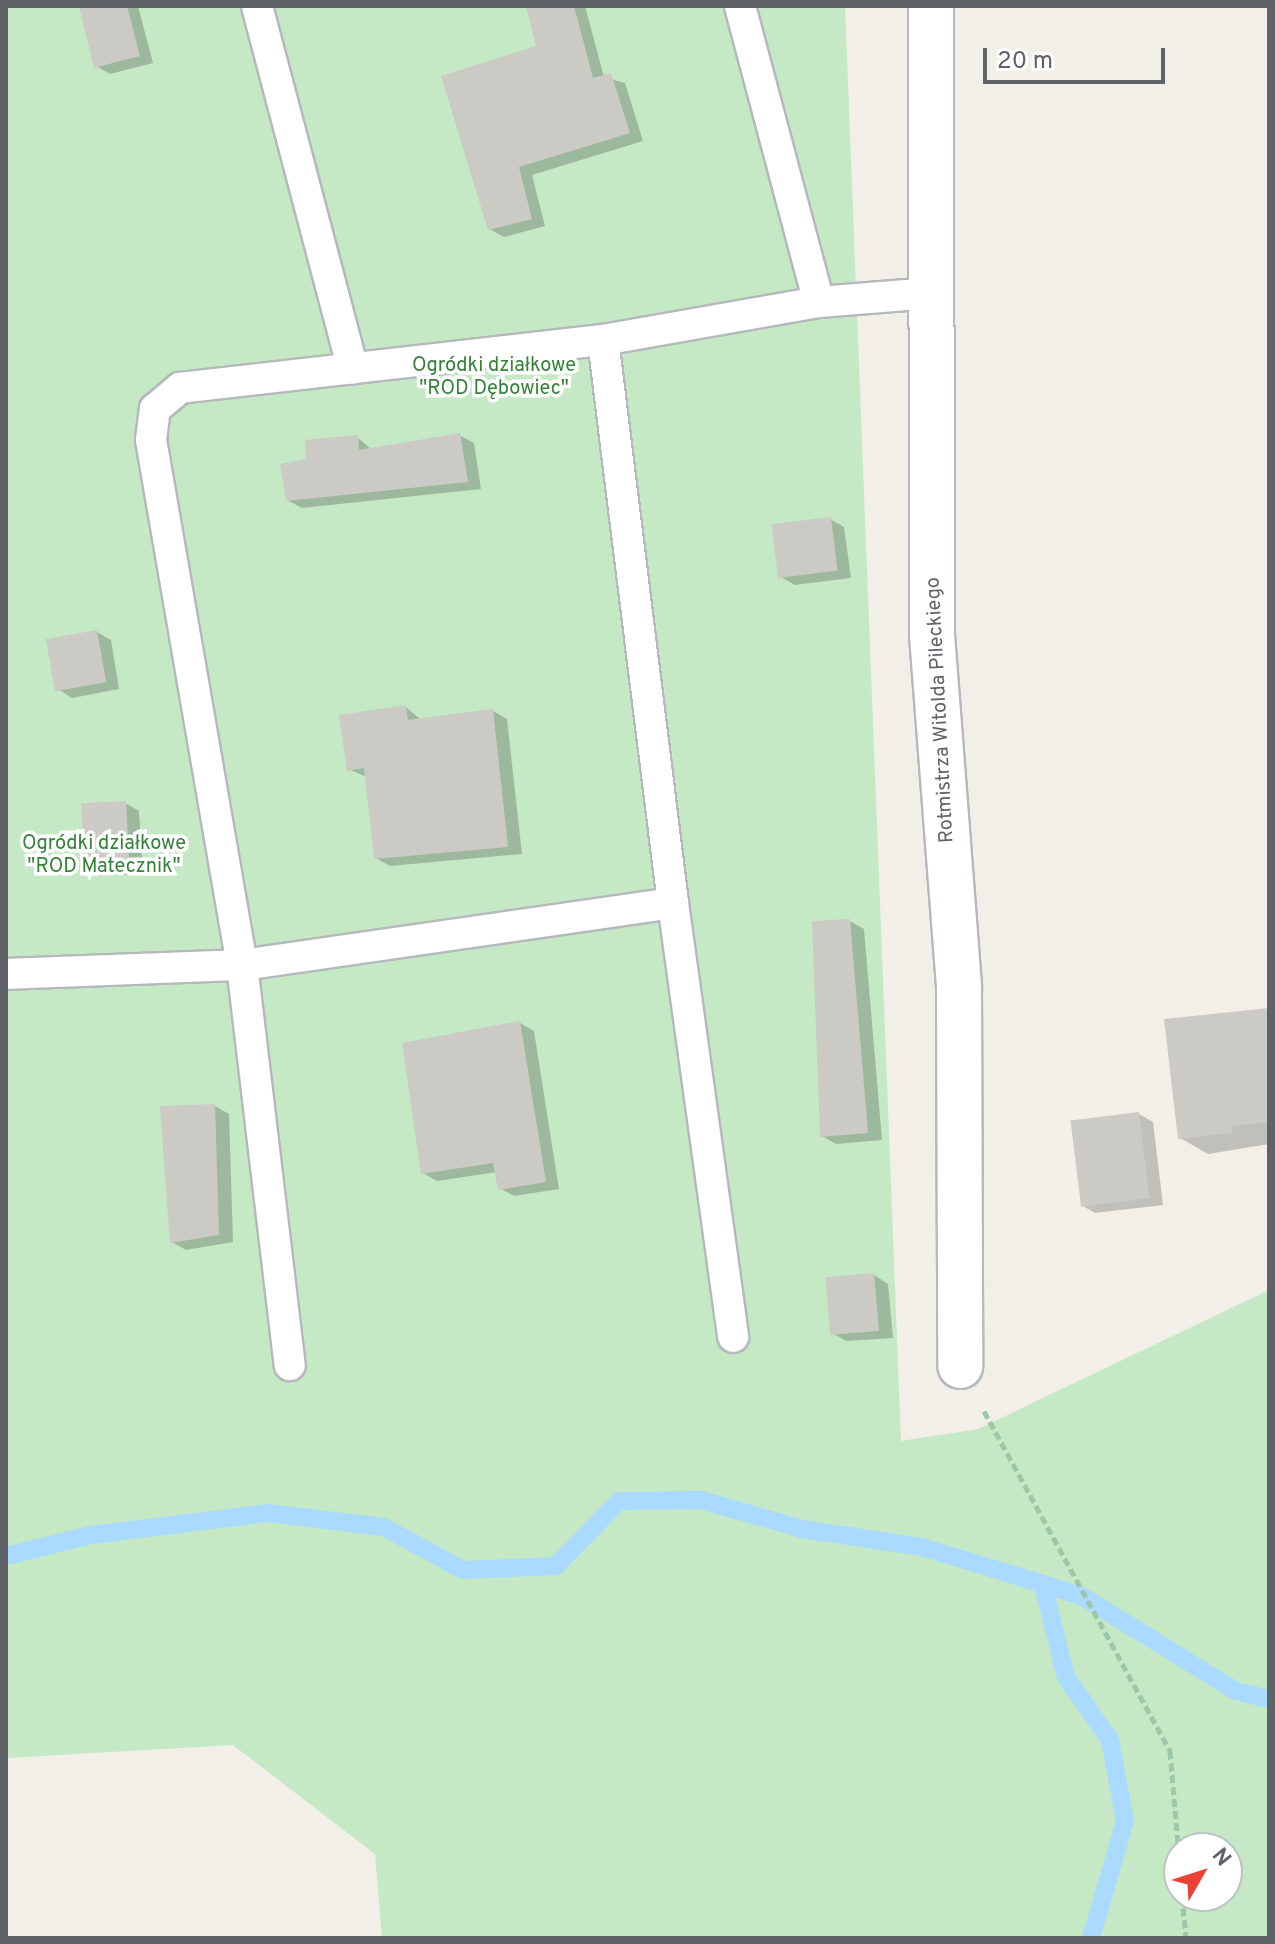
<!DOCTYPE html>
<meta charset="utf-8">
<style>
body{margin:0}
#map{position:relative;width:1275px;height:1944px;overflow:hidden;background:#f1efe8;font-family:Overpass,sans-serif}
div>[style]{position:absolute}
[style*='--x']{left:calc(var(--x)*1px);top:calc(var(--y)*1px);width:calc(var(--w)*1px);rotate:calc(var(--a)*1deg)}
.green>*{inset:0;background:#c5e8c5}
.shadow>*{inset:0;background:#0003}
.stream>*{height:18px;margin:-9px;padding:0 9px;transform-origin:9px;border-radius:9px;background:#aadaff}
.building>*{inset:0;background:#cccac5;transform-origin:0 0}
.path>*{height:5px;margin-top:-2.5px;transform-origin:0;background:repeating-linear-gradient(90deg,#9cc7a9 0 8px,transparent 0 12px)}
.roads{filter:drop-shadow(2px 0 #b5b8bc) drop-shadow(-2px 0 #b5b8bc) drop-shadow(0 2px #b5b8bc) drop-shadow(0 -2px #b5b8bc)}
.lane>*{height:30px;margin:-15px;padding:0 15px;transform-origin:15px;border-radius:15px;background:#fff}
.street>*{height:44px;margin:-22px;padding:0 22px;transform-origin:22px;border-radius:22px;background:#fff}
span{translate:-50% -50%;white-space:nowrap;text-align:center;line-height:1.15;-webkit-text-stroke:7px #fff;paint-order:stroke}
.park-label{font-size:20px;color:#348238}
.street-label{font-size:20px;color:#5f6368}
.frame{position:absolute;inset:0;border:8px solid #5f6368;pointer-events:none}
.north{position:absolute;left:1163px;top:1832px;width:80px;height:80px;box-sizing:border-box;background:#fff;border:2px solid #bfc1c3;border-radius:50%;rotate:51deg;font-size:22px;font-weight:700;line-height:32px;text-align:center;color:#5f6368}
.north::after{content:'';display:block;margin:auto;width:28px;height:36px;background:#ea4335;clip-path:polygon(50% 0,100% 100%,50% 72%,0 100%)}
.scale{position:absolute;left:983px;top:48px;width:182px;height:36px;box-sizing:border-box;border:4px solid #5f6368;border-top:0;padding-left:10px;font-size:24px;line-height:28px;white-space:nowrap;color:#5f6368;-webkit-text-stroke:6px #fff;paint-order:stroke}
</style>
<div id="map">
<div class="green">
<div style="clip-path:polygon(evenodd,6px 6px,845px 6px,901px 1441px,978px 1429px,1269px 1290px,1269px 1938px,382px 1938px,375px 1854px,233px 1745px,6px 1758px,6px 6px,1179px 1848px,1227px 1848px,1227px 1896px,1179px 1896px,1179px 1848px)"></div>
</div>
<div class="shadow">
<div style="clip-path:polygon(86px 6px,138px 6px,153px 63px,110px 74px,96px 66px)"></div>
<div style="clip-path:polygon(528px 6px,585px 6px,604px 77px,625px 83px,643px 141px,532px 175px,545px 226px,504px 237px,489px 229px,539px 48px)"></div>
<div style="clip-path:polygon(459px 435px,474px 443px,481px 489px,302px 508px,287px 500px,308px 461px,357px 437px,372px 450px)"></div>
<div style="clip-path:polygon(830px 519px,844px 527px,851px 578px,795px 585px,781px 577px)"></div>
<div style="clip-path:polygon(97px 632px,111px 640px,119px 689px,72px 698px,58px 689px)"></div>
<div style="clip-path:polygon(406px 707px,421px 720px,493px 711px,507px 719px,522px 854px,390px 866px,376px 858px,367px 777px,348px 769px)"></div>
<div style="clip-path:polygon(125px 803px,139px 811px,143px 874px,100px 876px,86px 868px)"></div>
<div style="clip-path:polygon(850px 921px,864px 929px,882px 1140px,836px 1144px,822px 1136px)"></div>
<div style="clip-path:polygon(1269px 1010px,1269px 1144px,1208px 1154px,1180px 1138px)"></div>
<div style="clip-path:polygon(520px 1023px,534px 1031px,559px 1189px,514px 1196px,499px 1188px,497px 1172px,437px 1181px,423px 1173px)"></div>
<div style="clip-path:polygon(215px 1106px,229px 1114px,233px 1242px,186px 1250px,172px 1242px)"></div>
<div style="clip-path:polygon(1139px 1114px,1153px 1122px,1163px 1205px,1095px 1213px,1081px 1205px)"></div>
<div style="clip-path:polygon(874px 1275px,888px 1284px,893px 1338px,846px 1341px,832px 1333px)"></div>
</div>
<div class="stream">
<div style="--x:6;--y:1556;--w:88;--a:-13.9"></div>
<div style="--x:91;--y:1535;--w:178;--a:-7.1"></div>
<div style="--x:268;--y:1513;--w:117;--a:6.9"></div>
<div style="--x:384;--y:1527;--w:90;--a:28.6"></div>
<div style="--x:463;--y:1570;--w:93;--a:-2.5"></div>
<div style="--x:556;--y:1566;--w:91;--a:-45.9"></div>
<div style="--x:619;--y:1501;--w:82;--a:-0.7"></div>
<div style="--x:701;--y:1500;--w:105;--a:16"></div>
<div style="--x:802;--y:1529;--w:121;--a:8.5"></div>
<div style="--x:922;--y:1547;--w:167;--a:17"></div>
<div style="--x:1082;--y:1596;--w:181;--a:31.7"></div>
<div style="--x:1236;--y:1691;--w:34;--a:14"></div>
<div style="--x:1043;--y:1585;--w:95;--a:76"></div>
<div style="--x:1066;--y:1677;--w:77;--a:55.1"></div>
<div style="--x:1110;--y:1740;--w:82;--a:79.5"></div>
<div style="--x:1125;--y:1821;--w:122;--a:106.2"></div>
</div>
<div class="building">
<div style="clip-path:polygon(79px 6px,127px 6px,140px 56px,94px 68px)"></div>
<div style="clip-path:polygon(526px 6px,574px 6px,593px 78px,611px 73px,630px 133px,519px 167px,532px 219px,488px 230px,441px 76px,536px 46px)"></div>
<div style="clip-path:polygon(460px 433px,468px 482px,286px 501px,280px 464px,306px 459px,305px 440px,358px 435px,359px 450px)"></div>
<div style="left:831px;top:517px;width:54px;height:60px;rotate:83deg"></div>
<div style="left:97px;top:630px;width:53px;height:52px;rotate:80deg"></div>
<div style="clip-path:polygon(406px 705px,408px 720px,493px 709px,508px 847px,374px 859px,364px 768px,347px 771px,339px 715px)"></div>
<div style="left:126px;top:801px;width:66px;height:45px;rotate:87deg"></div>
<div style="clip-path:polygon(850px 919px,868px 1133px,820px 1137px,812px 921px)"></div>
<div style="clip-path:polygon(1269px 1008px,1269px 1122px,1232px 1126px,1232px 1133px,1178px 1139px,1164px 1019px)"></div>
<div style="clip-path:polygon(520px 1021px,546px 1182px,498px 1190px,493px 1163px,421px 1174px,402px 1043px)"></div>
<div style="clip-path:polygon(215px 1104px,219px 1235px,170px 1243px,160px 1106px)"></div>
<div style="left:1139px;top:1112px;width:87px;height:69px;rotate:83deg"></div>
<div style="left:874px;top:1273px;width:58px;height:49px;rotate:85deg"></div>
</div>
<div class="path">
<div style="--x:984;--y:1411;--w:388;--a:61.3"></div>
<div style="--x:1170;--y:1751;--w:106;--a:85.1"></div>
<div style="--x:1182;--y:1896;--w:42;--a:84.6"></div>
</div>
<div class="roads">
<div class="lane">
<div style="--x:257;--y:6;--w:375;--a:75.2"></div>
<div style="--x:740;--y:6;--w:306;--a:75.1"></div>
<div style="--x:603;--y:340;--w:567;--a:82.91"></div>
<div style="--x:673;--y:903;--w:435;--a:171.8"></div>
<div style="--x:242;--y:965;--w:533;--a:-99.83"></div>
<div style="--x:151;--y:440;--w:31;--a:-83"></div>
<div style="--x:155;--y:409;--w:33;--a:-40"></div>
<div style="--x:180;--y:388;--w:426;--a:-6.5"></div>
<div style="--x:603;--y:340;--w:219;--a:-10"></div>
<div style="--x:819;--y:302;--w:113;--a:-4.6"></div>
<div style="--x:673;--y:903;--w:438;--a:82.1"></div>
<div style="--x:6;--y:974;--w:236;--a:-2.2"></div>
<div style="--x:242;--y:965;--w:403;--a:83.2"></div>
</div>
<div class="street">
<div style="--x:931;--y:6;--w:629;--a:89.91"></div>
<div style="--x:932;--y:635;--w:355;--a:85.6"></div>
<div style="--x:959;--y:989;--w:377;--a:89.8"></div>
</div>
</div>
<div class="park-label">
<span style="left:494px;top:378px">Ogródki działkowe<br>"ROD Dębowiec"</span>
<span style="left:104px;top:856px">Ogródki działkowe<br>"ROD Matecznik"</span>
</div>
<div class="street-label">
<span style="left:941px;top:710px;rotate:-93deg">Rotmistrza Witolda Pileckiego</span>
</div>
<div class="frame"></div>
<div class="north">N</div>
<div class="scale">20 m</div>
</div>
